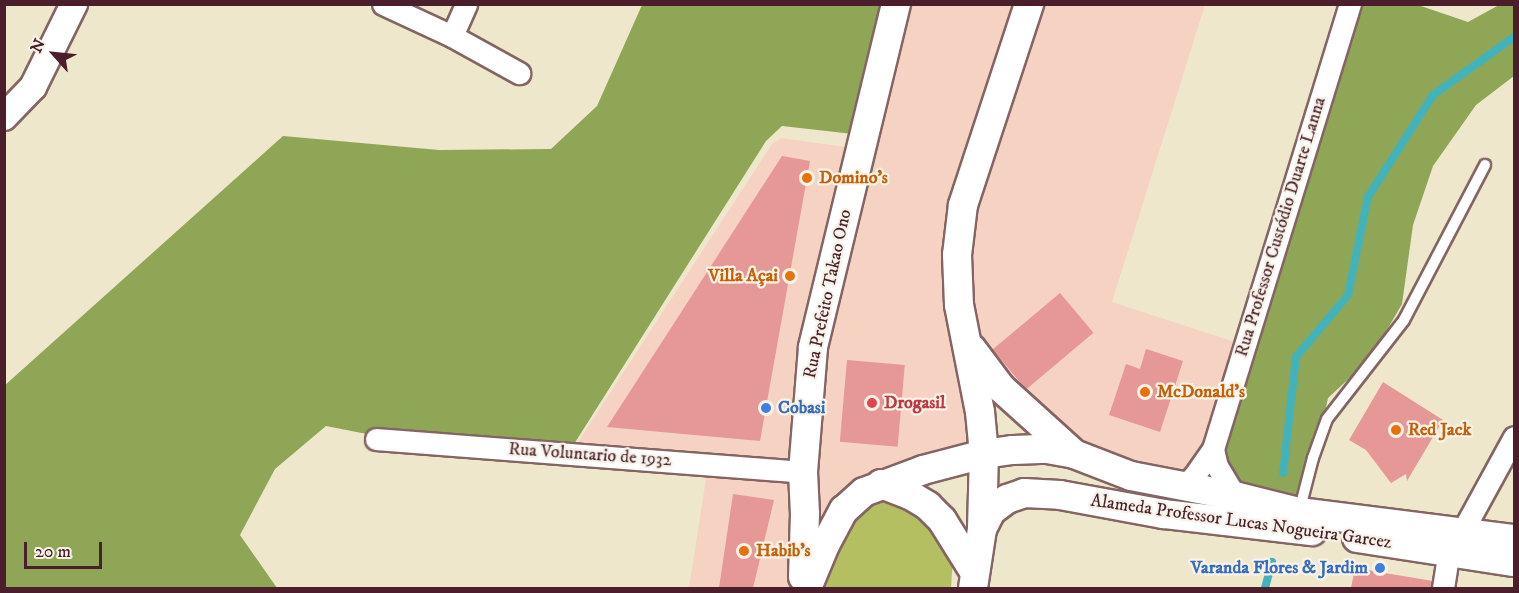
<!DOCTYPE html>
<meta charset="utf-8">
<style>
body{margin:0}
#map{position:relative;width:1519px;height:593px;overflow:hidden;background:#efe7cc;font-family:"IM FELL DW Pica",serif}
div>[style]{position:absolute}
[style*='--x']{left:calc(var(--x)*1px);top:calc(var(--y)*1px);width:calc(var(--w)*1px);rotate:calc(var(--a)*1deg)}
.built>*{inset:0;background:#f5d2c2}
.green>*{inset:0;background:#b3bf60}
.forest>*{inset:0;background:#8ea656}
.stream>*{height:8px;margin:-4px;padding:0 4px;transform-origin:4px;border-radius:4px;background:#43b3bb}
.building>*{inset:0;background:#e59895;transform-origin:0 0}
.roads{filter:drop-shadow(2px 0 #846563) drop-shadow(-2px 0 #846563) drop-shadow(0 2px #846563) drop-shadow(0 -2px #846563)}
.service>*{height:10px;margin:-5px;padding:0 5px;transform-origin:5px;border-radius:5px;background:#fff}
.minor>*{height:21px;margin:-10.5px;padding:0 10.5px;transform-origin:10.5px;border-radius:10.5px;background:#fff}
.tertiary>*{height:26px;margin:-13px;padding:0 13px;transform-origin:13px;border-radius:13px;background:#fff}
.secondary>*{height:28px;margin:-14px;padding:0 14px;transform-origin:14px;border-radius:14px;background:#fff}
.dots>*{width:16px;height:16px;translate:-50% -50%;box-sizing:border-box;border:3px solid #f7f3e8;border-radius:50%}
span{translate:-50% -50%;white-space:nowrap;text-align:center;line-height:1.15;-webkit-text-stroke:4.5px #f7f3e8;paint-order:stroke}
.food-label{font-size:18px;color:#c56008;font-weight:700}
.left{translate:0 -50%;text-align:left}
.right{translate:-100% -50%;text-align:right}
.street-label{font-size:18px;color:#4a1f2b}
.health-label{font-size:18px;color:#be3a42;font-weight:700}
.shop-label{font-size:18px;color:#366cbe;font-weight:700}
.frame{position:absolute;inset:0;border:6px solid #4a1f2b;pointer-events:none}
.north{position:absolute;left:24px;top:24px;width:60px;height:60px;-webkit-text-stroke:4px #f7f3e8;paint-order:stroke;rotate:297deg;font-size:16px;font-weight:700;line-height:24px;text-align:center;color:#4a1f2b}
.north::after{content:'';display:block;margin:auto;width:21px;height:27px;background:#4a1f2b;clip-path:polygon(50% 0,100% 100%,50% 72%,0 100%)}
.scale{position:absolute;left:24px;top:542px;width:78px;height:27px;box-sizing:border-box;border:3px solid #4a1f2b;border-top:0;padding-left:8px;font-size:18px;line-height:21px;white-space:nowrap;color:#4a1f2b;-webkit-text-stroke:4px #f7f3e8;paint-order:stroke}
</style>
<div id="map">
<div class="built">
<div style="clip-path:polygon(897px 5px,1022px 5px,959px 203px,982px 450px,808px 546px,810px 386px)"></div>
<div style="clip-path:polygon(1037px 5px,1205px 5px,1112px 302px,1244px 345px,1193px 475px,1075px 452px,1003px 385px,961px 301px,972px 205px)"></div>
<div style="clip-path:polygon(781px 138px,859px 149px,800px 471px,571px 453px,772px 144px)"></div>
<div style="clip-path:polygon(708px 466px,799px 472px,799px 588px,689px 588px)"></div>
</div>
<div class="green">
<div style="clip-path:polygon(869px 500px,895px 500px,930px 521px,953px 556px,951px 588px,815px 588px,830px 549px)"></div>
</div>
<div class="forest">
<div style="clip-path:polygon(642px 5px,887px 5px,853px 134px,782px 126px,766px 141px,569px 452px,377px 436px,326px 426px,275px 469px,240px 535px,277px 588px,5px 588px,4px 386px,283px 136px,439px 150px,551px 149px,597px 106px)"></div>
<div style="clip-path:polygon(1352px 5px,1418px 5px,1468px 22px,1499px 5px,1514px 5px,1514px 76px,1476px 105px,1433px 166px,1413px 225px,1402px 304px,1370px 359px,1328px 398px,1304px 510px,1238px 492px,1220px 464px,1246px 345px)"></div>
</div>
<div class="stream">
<div style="--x:1283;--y:473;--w:117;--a:-83.6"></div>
<div style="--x:1296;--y:357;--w:81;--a:-50"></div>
<div style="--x:1348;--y:295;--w:100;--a:-78.5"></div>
<div style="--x:1368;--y:197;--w:121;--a:-57.5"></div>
<div style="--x:1433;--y:95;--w:100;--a:-35.6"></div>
<div style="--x:1265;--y:588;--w:27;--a:-75"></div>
</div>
<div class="building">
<div style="clip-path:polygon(782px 156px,810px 161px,760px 441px,607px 427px)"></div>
<div style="left:1060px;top:293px;width:52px;height:88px;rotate:50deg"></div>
<div style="clip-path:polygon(1146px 349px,1183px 361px,1160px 432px,1109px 415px,1126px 364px,1140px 369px)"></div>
<div style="left:847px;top:360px;width:58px;height:82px;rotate:5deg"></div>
<div style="clip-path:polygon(1383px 382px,1443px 420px,1407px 481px,1406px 474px,1391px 483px,1366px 450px,1349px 440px)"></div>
<div style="clip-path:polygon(733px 494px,774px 500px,753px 588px,719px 588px)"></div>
<div style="clip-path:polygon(1355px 568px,1433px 581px,1432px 588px,1351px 588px)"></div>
</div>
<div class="roads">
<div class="service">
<div style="--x:1299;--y:512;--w:56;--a:-75.5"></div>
<div style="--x:1313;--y:458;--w:41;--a:-70.3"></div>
<div style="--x:1327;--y:419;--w:125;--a:-52.1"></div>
<div style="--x:1404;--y:320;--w:175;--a:-62.4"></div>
</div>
<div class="minor">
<div style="--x:383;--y:4;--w:76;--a:24.9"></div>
<div style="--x:452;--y:36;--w:77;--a:28.9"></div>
<div style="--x:452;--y:36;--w:35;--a:-66"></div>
<div style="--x:376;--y:439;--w:428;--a:4.4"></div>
<div style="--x:1213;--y:449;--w:17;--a:77"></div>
<div style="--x:1217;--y:466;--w:35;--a:59"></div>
<div style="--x:1182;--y:488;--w:17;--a:-45"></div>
<div style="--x:1194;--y:476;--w:33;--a:-55"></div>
<div style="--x:1213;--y:449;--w:466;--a:-72.9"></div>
<div style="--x:1462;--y:532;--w:108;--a:-61.3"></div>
<div style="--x:1443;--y:588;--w:36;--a:-81"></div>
</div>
<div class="tertiary">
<div style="--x:4;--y:117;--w:42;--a:-46"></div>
<div style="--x:33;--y:87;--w:93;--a:-63.7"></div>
</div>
<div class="secondary">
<div style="--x:971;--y:348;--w:50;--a:53.1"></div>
<div style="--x:1001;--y:388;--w:98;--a:42.1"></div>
<div style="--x:881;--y:484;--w:31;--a:21"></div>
<div style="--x:910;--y:495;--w:21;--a:31"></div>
<div style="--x:928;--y:506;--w:20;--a:45"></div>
<div style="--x:942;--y:520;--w:62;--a:58.1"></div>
<div style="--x:982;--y:529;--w:75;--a:-88.5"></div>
<div style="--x:984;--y:454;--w:42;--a:-95.4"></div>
<div style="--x:980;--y:412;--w:109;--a:-101.1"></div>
<div style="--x:959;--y:305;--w:50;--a:-92.3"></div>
<div style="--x:957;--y:255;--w:50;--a:-83.2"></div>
<div style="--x:963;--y:205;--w:212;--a:-71.8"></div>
<div style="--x:1357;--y:538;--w:159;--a:8.7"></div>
<div style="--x:803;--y:577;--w:63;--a:-88.2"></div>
<div style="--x:805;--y:514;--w:42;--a:-92.7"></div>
<div style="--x:803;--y:472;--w:125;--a:-85.4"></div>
<div style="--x:813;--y:347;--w:353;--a:-76.4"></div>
<div style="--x:807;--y:588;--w:47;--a:-67.3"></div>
<div style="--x:825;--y:545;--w:40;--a:-62"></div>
<div style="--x:844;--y:510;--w:27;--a:-42"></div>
<div style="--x:864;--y:492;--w:63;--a:-20.4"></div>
<div style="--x:923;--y:470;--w:63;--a:-14.7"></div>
<div style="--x:984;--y:454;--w:29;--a:-8"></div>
<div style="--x:1013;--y:450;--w:34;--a:-2"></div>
<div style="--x:1047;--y:449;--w:27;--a:10"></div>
<div style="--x:1074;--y:454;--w:61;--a:21.1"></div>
<div style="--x:1131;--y:476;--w:106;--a:10.9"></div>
<div style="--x:1235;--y:496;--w:66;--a:14"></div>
<div style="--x:1299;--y:512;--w:217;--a:7.2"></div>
<div style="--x:973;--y:588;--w:60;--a:-81.3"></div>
<div style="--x:982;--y:529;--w:20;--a:-63"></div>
<div style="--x:991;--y:511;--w:20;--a:-37"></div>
<div style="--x:1007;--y:499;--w:18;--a:-19"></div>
<div style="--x:1024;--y:493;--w:36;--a:3"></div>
<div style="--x:1060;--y:495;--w:106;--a:10.4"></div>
<div style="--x:1164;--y:514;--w:149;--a:6.6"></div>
</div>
</div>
<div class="dots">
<div style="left:807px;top:178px;background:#e8710a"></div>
<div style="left:790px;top:276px;background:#e8710a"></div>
<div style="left:1145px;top:392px;background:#e8710a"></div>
<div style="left:872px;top:403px;background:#e0444e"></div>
<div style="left:766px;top:408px;background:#3f7fe0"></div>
<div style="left:1396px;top:430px;background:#e8710a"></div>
<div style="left:744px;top:551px;background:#e8710a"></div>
<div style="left:1380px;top:568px;background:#3f7fe0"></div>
</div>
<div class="food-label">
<span class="left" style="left:819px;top:178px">Domino's</span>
<span class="right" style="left:778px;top:276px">Villa Açai</span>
<span class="left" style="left:1157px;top:392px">McDonald's</span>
<span class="left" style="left:1408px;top:430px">Red Jack</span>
<span class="left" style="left:756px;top:551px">Habib's</span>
</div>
<div class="street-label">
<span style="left:1281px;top:227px;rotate:-73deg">Rua Professor Custódio Duarte Lanna</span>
<span style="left:828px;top:294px;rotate:-78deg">Rua Prefeito Takao Ono</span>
<span style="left:590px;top:455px;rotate:4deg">Rua Voluntario de 1932</span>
<span style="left:1241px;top:522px;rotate:8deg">Alameda Professor Lucas Nogueira Garcez</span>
</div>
<div class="health-label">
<span class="left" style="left:884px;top:403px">Drogasil</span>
</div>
<div class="shop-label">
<span class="left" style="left:778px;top:408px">Cobasi</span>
<span class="right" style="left:1368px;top:568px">Varanda Flores &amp; Jardim</span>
</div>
<div class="frame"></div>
<div class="north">N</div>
<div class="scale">20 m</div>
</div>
